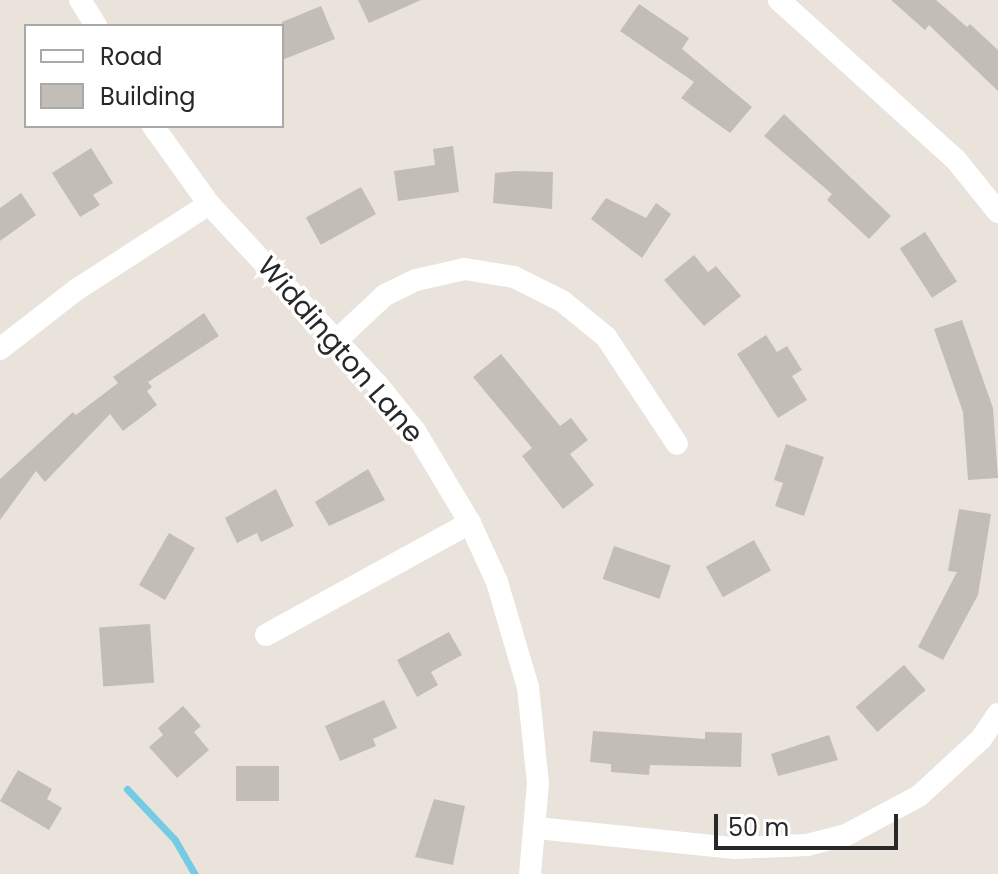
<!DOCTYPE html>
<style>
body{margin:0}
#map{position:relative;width:998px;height:874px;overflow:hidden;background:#e9e3db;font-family:Poppins,sans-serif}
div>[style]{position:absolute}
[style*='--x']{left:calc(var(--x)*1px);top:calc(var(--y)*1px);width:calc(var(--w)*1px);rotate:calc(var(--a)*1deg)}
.stream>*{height:7px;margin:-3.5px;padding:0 3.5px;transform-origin:3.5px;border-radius:3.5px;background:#75cbe4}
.building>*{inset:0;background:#c2bdb6;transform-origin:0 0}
.minor>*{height:22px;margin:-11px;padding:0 11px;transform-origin:11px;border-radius:11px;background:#fff}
span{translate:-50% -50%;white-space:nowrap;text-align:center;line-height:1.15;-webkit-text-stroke:7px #fff;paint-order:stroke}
.street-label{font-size:28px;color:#282828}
.legend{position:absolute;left:24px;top:24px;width:260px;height:104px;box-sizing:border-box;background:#fff;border:2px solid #a9a9a9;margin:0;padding:10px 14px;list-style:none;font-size:24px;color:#282828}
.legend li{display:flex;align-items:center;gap:16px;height:40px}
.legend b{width:40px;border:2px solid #a9a9a9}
.scale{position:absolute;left:714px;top:814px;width:184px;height:36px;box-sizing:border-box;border:4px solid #282828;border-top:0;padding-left:10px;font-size:24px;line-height:28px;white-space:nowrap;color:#282828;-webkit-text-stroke:6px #fff;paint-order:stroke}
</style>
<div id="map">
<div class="stream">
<div style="--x:127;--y:789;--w:70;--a:46.7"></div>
<div style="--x:175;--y:840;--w:39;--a:60"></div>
</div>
<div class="building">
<div style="clip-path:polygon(358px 0,421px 0,369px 23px)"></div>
<div style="clip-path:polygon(891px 0,936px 0,967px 27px,970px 24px,998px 50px,998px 91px,929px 25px,925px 30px)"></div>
<div style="clip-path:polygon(639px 4px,689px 38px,682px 49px,752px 107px,730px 133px,681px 98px,694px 82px,620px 31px)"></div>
<div style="clip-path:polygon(321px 6px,335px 39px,282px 60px,282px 22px)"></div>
<div style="clip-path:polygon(784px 114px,891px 216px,869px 239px,827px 200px,832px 194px,764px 136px)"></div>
<div style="clip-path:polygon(453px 146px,459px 192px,398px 201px,394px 171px,435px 165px,433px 149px)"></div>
<div style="clip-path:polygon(91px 148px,113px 183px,93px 195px,100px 205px,80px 217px,52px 173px)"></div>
<div style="clip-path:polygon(516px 171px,553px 172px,552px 209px,493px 203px,495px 173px)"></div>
<div style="left:361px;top:187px;width:31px;height:63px;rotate:61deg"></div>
<div style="clip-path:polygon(21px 193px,36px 215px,0 241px,0 208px)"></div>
<div style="clip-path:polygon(606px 198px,646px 218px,656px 203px,671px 214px,642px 258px,591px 219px)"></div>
<div style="left:925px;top:232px;width:59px;height:30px;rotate:57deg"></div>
<div style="clip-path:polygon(694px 255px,708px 272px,716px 266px,741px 296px,704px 326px,664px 280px)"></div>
<div style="clip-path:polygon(204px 313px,219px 336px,148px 382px,152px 387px,147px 391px,157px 405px,123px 431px,110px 414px,45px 482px,36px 471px,0 520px,0 479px,73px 412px,76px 415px,118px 383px,113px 377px)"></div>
<div style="clip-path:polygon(962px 320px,993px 408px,998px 478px,968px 480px,963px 412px,934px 329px)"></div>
<div style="clip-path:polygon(766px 335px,777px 352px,787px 346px,802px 370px,792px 376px,807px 400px,778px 418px,737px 354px)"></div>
<div style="clip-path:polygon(501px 354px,560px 426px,571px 418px,588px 440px,570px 454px,594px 485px,563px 509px,522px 456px,532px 448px,473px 377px)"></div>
<div style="clip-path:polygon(786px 444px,824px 457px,804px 516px,775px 506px,783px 483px,774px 480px)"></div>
<div style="clip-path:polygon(368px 469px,385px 500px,329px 526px,315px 502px)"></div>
<div style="clip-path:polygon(276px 489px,294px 526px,261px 542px,257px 533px,237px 543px,225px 518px)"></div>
<div style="clip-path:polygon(959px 509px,991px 514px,978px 595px,943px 660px,918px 647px,957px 572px,948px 571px)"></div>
<div style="left:169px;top:533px;width:30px;height:60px;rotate:30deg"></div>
<div style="left:754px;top:540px;width:35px;height:55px;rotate:61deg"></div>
<div style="left:614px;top:546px;width:60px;height:35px;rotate:19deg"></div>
<div style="left:150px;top:624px;width:59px;height:51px;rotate:86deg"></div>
<div style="clip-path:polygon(449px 632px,462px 655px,431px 672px,438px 685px,417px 697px,397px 660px)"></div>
<div style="left:904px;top:665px;width:33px;height:64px;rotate:49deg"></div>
<div style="clip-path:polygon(384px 700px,397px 728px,373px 739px,376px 746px,340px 761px,325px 726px)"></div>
<div style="clip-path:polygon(183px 706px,201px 726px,194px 732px,209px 750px,177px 778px,149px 747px,163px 735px,158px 728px)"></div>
<div style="clip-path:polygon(593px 731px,705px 739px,705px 732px,742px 733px,741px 767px,650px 765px,649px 775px,611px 772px,611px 764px,590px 762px)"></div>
<div style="clip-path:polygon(829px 735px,838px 760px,778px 776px,771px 754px)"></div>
<div style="left:279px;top:766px;width:35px;height:43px;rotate:90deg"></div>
<div style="clip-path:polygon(18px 770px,52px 789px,47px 799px,62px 808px,49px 830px,0 801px)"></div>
<div style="clip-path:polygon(434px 799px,465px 806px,453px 865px,415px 857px)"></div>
</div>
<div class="minor">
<div style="--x:80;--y:0;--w:31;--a:58"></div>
<div style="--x:779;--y:0;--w:239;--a:42.1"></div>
<div style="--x:956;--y:160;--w:67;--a:51.1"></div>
<div style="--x:153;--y:126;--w:96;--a:54.3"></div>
<div style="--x:209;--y:204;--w:246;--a:47"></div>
<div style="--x:377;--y:384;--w:60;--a:51"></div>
<div style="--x:415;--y:431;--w:107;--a:59.1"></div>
<div style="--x:470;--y:523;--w:65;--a:65.4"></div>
<div style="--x:497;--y:582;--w:109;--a:73.6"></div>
<div style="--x:528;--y:687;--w:97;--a:84.1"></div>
<div style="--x:538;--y:783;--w:91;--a:95"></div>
<div style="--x:338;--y:339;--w:64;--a:-43.1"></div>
<div style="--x:385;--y:295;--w:34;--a:-26"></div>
<div style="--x:416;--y:280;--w:50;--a:-12.7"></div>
<div style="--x:465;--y:269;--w:50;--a:9.3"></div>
<div style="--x:514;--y:277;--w:54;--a:26.6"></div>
<div style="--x:562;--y:301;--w:57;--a:39.3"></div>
<div style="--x:606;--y:337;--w:128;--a:56.4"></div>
<div style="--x:0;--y:349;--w:96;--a:-37.8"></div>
<div style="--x:76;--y:290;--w:158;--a:-32.9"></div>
<div style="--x:266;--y:635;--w:233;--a:-28.8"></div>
<div style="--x:537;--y:828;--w:199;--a:5.8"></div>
<div style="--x:735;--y:848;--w:72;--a:-2.4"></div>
<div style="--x:807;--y:845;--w:40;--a:-14.4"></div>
<div style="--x:846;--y:835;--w:83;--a:-28.1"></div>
<div style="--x:919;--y:796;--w:84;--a:-42.6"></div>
<div style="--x:981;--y:739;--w:30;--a:-56"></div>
</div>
<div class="street-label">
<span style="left:340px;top:350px;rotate:49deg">Widdington Lane</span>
</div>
<ul class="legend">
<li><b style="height:10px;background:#fff"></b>Road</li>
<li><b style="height:22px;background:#c2bdb6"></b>Building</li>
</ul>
<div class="scale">50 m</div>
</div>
